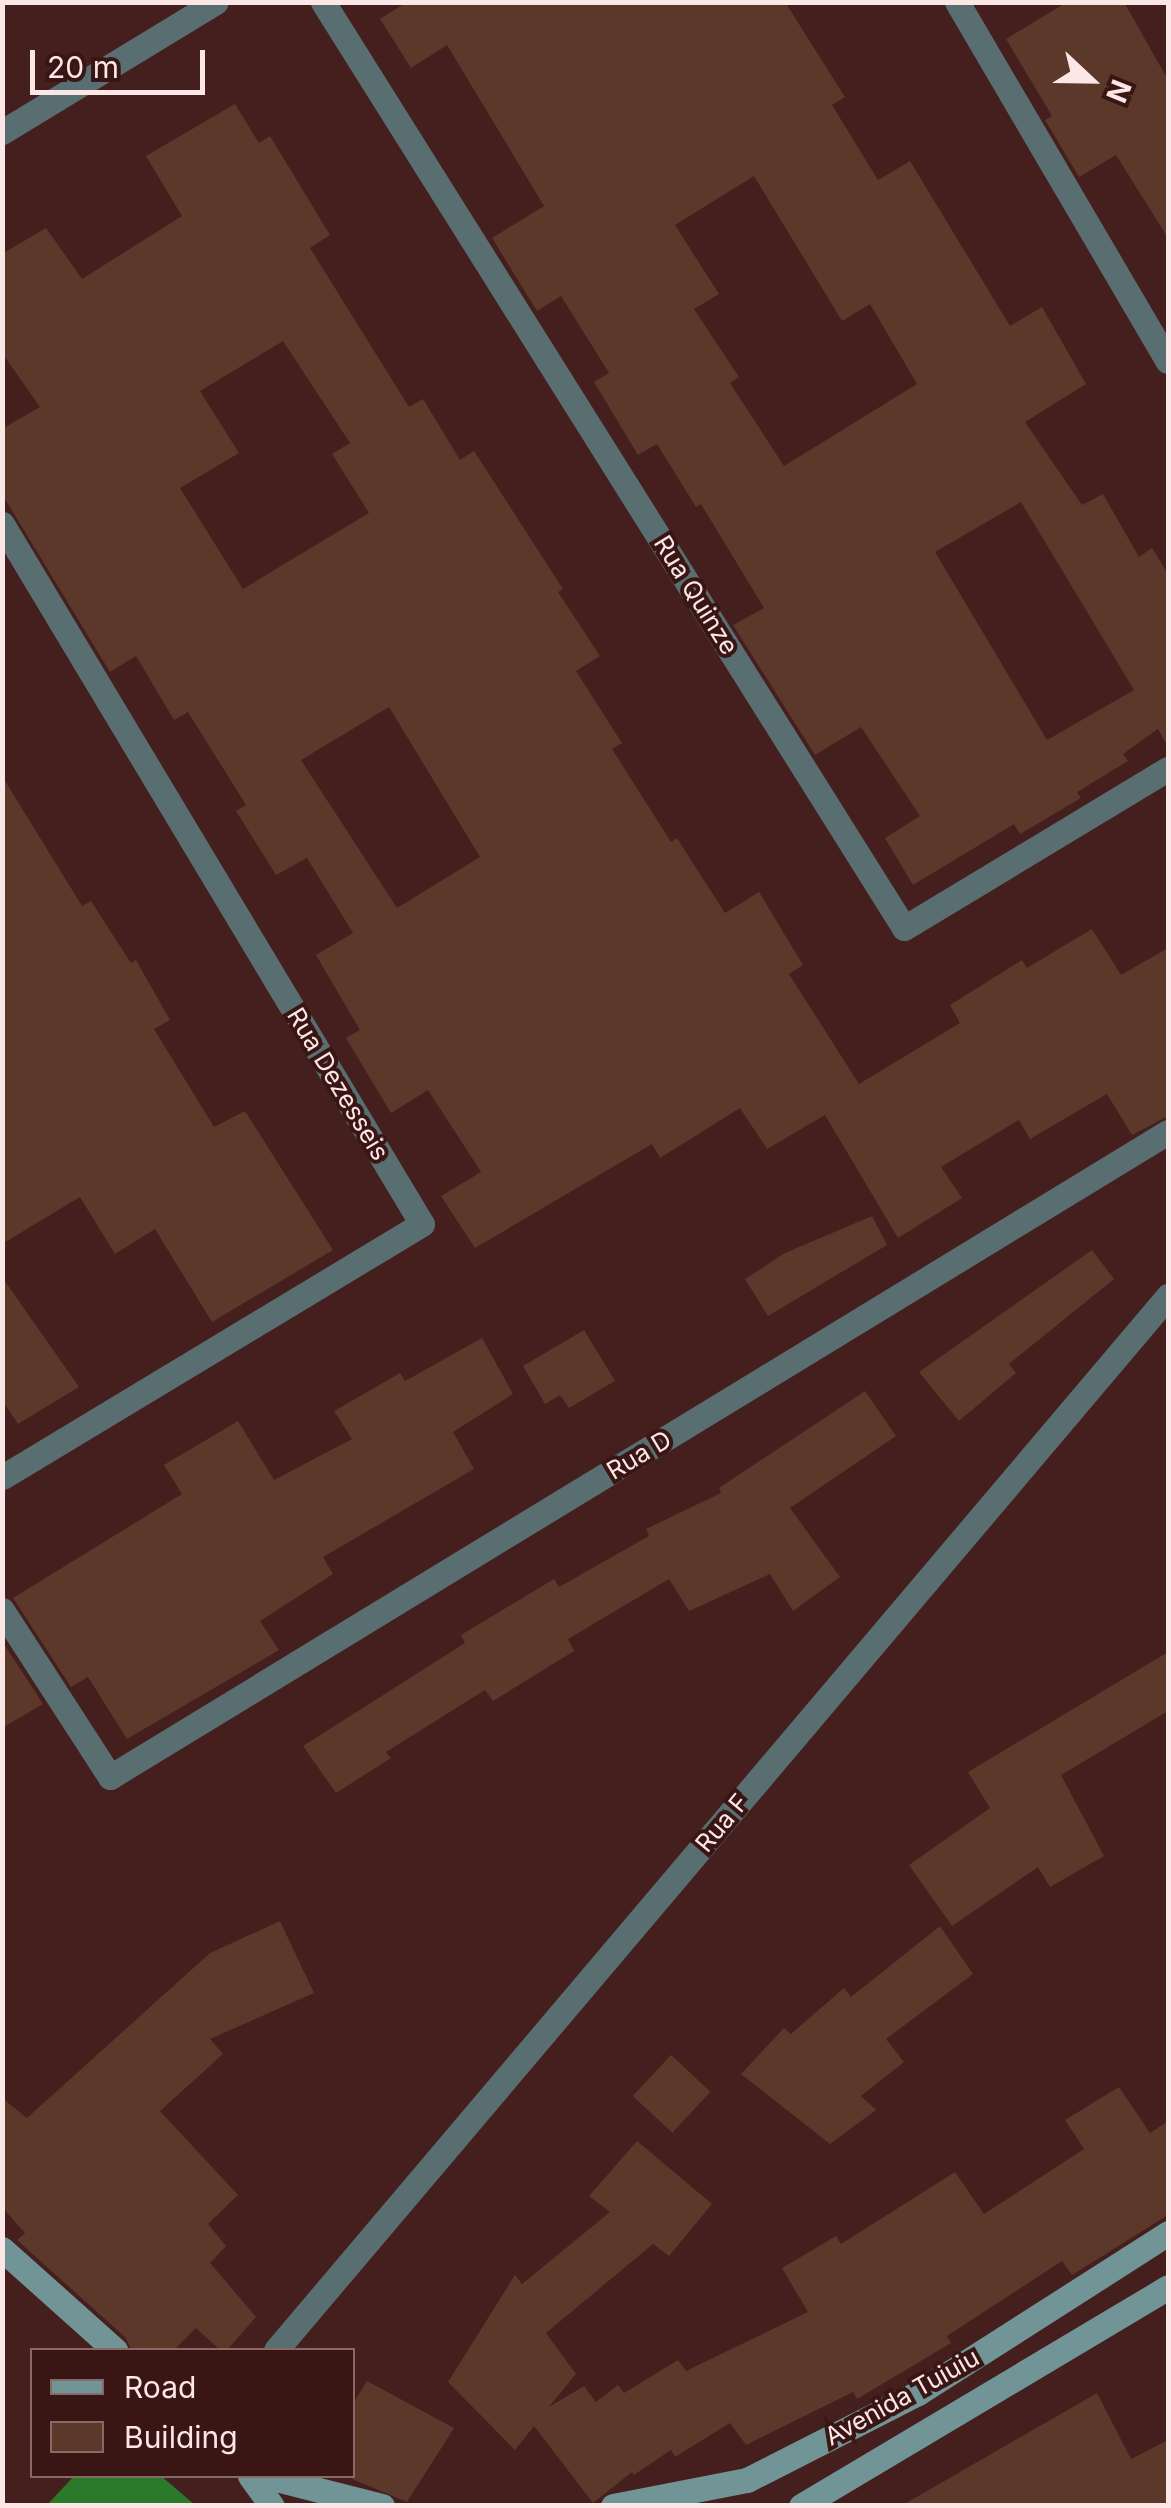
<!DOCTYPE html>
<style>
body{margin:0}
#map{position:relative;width:1171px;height:2508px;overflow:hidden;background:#441f1e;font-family:Inter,sans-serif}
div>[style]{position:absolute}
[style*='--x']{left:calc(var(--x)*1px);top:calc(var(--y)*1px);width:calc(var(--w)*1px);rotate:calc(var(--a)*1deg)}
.forest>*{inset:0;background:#2b792a}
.building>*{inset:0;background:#5b3829;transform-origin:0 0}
.minor>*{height:25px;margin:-12.5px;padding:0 12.5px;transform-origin:12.5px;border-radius:12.5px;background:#596e70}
.tertiary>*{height:25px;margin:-12.5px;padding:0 12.5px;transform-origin:12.5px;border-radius:12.5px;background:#596e70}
.secondary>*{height:25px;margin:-12.5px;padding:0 12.5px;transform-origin:12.5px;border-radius:12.5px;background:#719497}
span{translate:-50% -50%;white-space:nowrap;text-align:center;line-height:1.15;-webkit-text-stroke:8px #391514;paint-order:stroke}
.street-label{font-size:25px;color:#fce7e6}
.frame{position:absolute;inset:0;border:5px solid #fce7e6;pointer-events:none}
.legend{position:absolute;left:30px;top:2348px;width:325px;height:130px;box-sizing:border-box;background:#391514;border:2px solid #876968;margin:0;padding:12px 18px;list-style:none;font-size:30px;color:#fce7e6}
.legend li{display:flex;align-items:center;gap:20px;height:50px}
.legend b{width:50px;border:2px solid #876968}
.north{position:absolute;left:1041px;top:30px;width:100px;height:100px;-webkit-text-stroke:8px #391514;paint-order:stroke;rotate:112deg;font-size:28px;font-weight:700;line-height:40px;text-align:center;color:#fce7e6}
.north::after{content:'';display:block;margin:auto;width:35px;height:45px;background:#fce7e6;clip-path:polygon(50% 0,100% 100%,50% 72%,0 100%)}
.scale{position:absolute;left:30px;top:50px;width:175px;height:45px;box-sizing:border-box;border:5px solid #fce7e6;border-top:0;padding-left:12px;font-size:30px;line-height:35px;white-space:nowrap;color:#fce7e6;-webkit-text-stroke:8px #391514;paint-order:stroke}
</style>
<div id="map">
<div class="forest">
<div style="clip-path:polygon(74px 2476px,161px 2476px,195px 2505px,47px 2505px)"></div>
</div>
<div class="building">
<div style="clip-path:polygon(evenodd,407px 2px,785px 2px,845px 97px,832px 105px,878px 180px,910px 161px,1010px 326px,1042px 307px,1086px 384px,1025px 422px,1082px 505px,1103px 494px,1139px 557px,1152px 548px,1168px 574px,1168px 747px,1158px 729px,1123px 754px,1128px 761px,1077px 792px,1081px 798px,1020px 834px,1014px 824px,913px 885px,885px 838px,920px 816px,861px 727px,815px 755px,733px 625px,764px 608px,701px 504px,696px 507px,657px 444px,638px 455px,594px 382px,609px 373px,561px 296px,537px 311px,492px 238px,544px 206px,447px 45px,411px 68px,380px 19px,407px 2px,754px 176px,842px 321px,870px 304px,917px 384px,784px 466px,730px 383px,739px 377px,694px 309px,719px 294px,675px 225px,754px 176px,407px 2px,1021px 502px,1134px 690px,1047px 740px,935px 552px,1021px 502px)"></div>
<div style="clip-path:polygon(1067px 2px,1124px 2px,1168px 80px,1168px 238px,1116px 155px,1079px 177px,1045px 120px,1052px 116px,1006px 39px)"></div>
<div style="clip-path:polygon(evenodd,235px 104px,259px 143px,270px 136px,330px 235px,310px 248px,409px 407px,423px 399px,460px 460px,474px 451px,563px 589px,558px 592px,600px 656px,576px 671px,622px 743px,612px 749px,671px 842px,677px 838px,725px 913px,759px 892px,803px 965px,789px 974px,859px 1084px,960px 1023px,950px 1005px,1022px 960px,1027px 968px,1092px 929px,1121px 975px,1168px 948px,1168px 1116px,1132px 1135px,1107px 1094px,1030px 1139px,1019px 1120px,941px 1167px,962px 1198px,898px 1238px,825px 1115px,767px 1149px,740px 1108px,660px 1158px,652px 1144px,475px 1248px,441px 1196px,481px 1172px,428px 1090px,391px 1113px,346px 1038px,360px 1030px,316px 955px,353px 933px,307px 858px,276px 875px,236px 811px,246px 805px,188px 712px,174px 720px,136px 656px,110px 672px,2px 494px,2px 429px,40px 407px,2px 353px,2px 254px,46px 228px,82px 279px,182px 216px,146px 156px,235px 104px,283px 341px,350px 443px,332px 454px,369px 513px,243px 589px,180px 488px,239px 453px,200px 391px,283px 341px,235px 104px,389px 707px,480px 857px,397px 908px,301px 760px,389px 707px)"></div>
<div style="clip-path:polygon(2px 776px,82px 906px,91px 901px,131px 963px,136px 960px,170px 1020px,154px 1029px,214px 1127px,245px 1111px,333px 1250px,212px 1322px,155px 1229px,115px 1254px,80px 1197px,2px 1244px)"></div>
<div style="clip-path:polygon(872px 1216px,887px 1245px,768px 1316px,745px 1279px,785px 1253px)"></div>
<div style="clip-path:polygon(1092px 1250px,1114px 1279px,1009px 1364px,1016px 1373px,959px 1421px,919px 1372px)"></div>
<div style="clip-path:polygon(2px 1277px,79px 1387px,18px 1424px,2px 1400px)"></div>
<div style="clip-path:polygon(584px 1330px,615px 1381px,569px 1408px,560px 1395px,545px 1404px,523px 1366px)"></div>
<div style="clip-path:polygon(482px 1338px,513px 1394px,453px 1432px,474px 1469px,323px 1557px,333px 1574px,260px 1621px,279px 1650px,127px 1739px,88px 1677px,71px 1687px,13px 1598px,182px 1494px,164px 1465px,238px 1421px,274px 1480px,352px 1439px,334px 1411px,400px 1373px,405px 1381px)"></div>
<div style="clip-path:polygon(865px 1391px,896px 1436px,790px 1508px,840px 1577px,793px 1611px,770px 1574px,689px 1611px,669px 1579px,568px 1639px,574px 1651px,493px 1701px,485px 1690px,386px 1752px,391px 1758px,336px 1793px,303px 1746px,465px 1643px,461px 1635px,554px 1579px,559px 1587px,649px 1536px,646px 1529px,721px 1493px,719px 1488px)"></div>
<div style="clip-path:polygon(2px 1641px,43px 1704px,2px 1728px)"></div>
<div style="clip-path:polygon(1168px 1652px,1168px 1711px,1061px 1775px,1104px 1856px,1050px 1887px,1038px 1867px,952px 1926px,909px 1865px,990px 1808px,968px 1772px)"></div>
<div style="clip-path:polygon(280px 1921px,314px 1993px,210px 2039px,223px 2054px,160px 2111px,238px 2195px,208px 2224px,226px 2246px,210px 2263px,256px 2317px,227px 2350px,220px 2350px,196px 2328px,174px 2350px,131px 2350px,126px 2338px,17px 2240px,25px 2233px,2px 2207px,2px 2098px,27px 2118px,210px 1953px)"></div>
<div style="clip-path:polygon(940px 1926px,973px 1974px,886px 2039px,904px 2062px,861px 2096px,876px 2110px,830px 2144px,741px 2074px,784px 2028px,791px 2034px,844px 1988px,851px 1997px)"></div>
<div style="left:671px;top:2055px;width:54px;height:56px;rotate:43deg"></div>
<div style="clip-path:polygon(1119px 2087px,1150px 2133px,1168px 2121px,1168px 2215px,1072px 2275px,1062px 2261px,947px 2336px,951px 2343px,857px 2399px,853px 2392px,746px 2445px,730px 2423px,675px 2457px,671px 2450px,634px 2475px,632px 2472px,593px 2503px,534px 2426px,515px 2450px,448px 2382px,515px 2275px,522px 2284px,610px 2212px,589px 2196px,637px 2141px,712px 2204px,669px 2256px,653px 2244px,546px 2333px,576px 2374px,549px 2407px,584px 2386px,596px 2402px,618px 2385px,624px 2393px,678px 2360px,686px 2371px,808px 2312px,782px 2268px,836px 2236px,841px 2244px,955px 2172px,984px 2214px,1084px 2149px,1065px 2120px)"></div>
<div style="clip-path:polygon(367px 2381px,454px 2428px,407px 2502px,352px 2479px,352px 2405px)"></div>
<div style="clip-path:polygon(1097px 2393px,1131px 2459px,1168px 2440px,1168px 2506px,901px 2506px)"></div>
</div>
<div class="minor">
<div style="--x:323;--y:2;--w:1093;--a:57.89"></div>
<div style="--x:904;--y:928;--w:308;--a:-31.1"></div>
<div style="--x:957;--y:2;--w:416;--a:59.6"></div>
<div style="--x:2;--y:524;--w:816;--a:59.04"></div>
<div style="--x:422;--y:1224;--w:490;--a:148.9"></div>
<div style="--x:2;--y:1610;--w:199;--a:57.1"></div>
<div style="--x:110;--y:1777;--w:1239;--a:-31.37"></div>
<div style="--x:276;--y:2350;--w:1381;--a:-49.76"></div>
</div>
<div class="tertiary">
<div style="--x:2;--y:132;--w:250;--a:-31.3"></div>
</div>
<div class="secondary">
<div style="--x:2;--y:2249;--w:152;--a:41.8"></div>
<div style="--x:250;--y:2476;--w:37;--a:54"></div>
<div style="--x:264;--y:2476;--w:122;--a:14.3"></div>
<div style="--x:613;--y:2506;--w:136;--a:-11"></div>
<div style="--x:747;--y:2480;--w:192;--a:-27"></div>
<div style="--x:918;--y:2393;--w:297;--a:-32.6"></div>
<div style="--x:801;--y:2506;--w:427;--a:-30.8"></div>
</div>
<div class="street-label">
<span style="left:696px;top:595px;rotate:58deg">Rua Quinze</span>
<span style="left:338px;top:1084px;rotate:59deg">Rua Dezesseis</span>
<span style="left:639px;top:1455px;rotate:-31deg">Rua D</span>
<span style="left:722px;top:1823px;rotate:-50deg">Rua F</span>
<span style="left:902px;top:2397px;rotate:-29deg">Avenida Tuiuiu</span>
</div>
<div class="frame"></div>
<ul class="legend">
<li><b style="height:12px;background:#719497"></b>Road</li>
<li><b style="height:28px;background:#5b3829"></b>Building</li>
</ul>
<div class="north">N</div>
<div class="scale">20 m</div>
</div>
